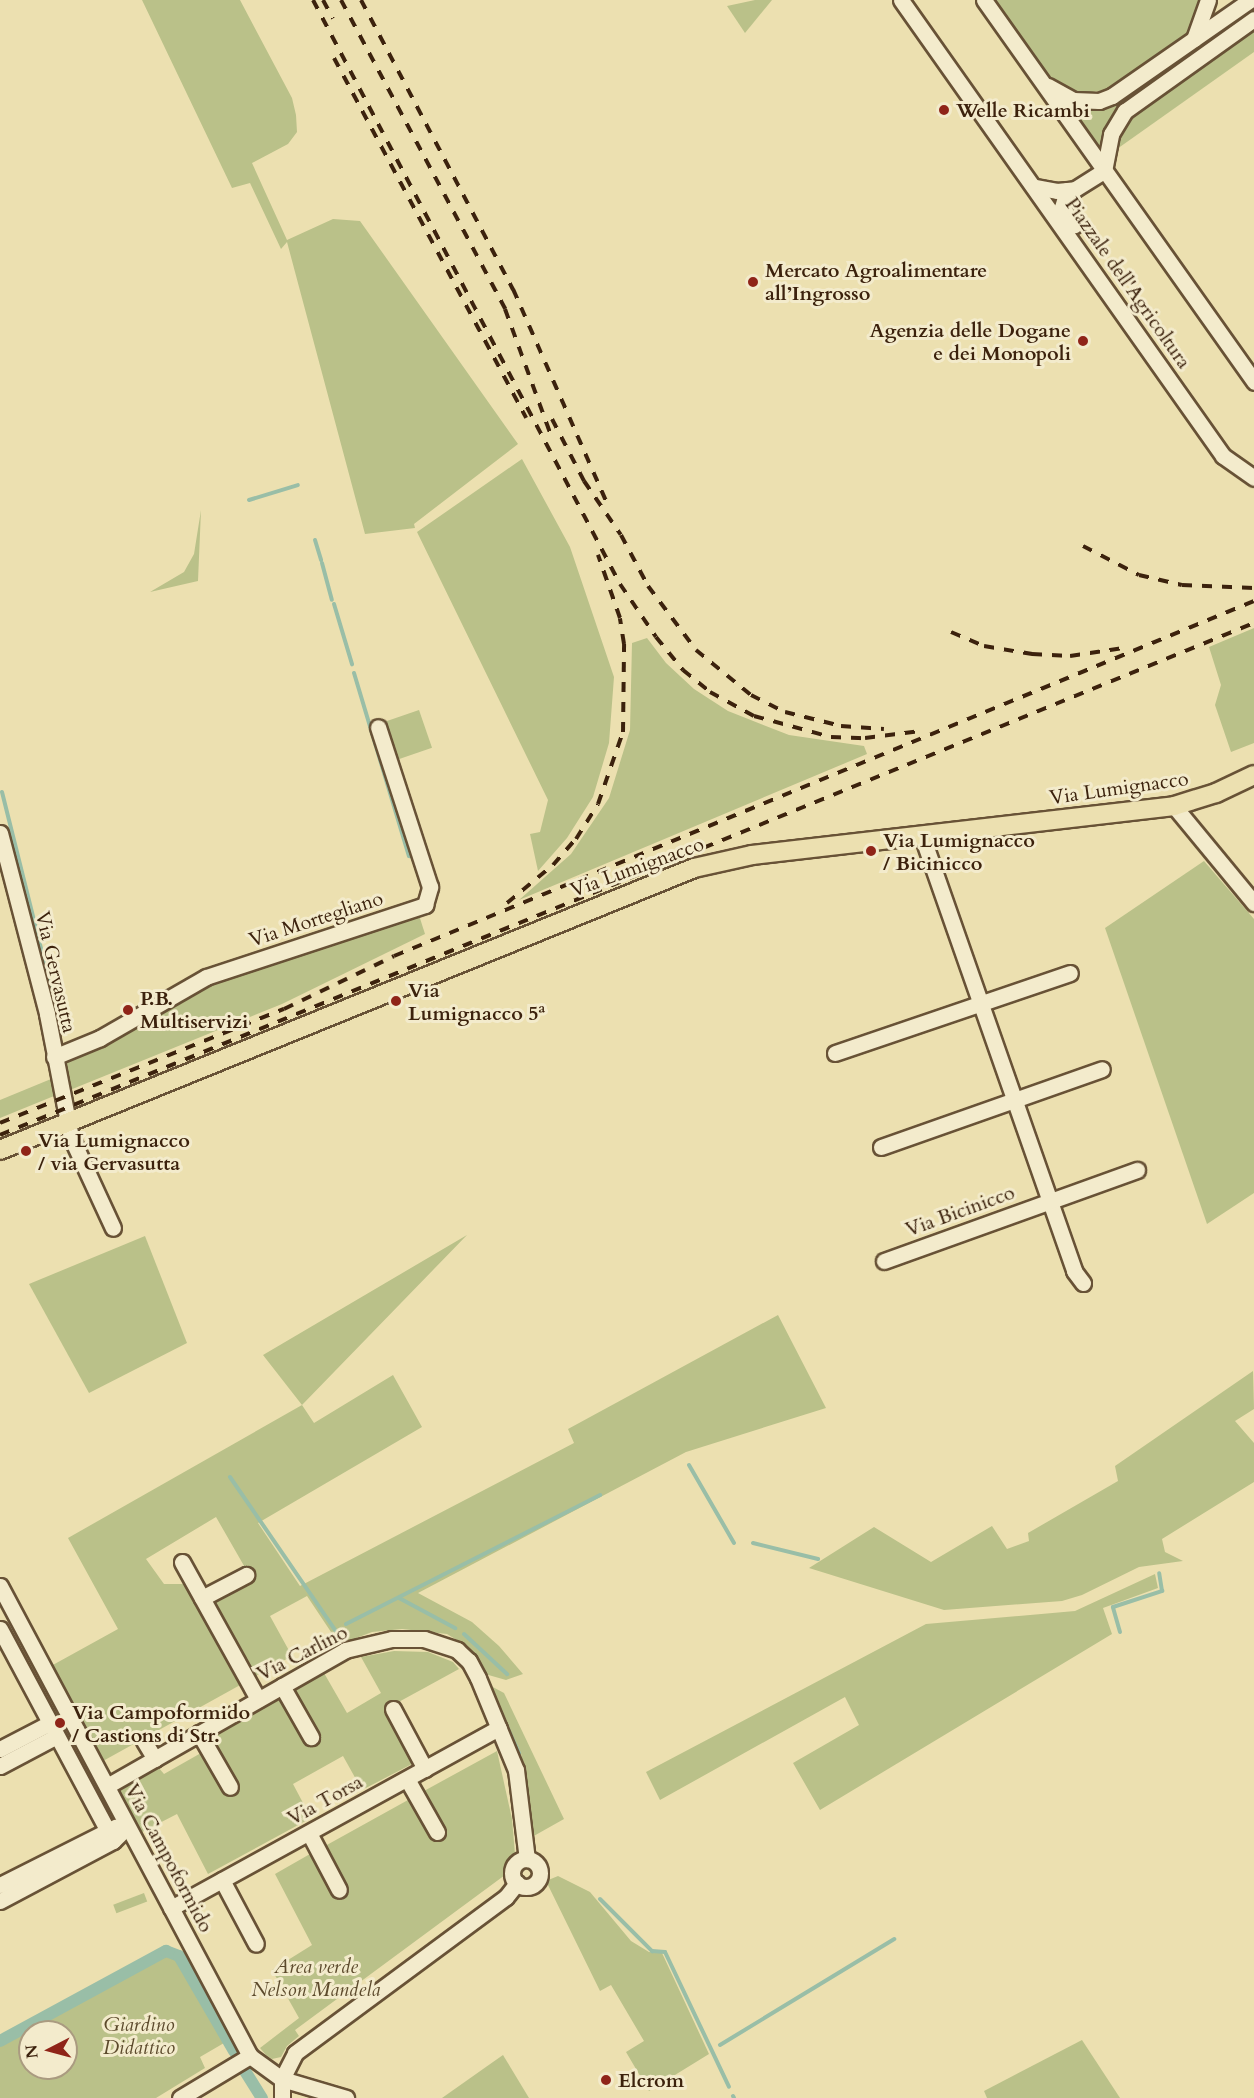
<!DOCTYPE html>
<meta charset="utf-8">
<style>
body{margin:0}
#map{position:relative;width:1254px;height:2098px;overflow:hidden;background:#ece0b0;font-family:Cardo,serif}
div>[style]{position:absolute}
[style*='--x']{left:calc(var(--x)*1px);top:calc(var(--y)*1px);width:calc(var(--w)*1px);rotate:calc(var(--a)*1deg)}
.green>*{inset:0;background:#bac189;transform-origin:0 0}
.stream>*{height:4px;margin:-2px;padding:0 2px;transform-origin:2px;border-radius:2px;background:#99bea7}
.canal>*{height:12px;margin:-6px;padding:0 6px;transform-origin:6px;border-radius:6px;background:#99bea7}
.roads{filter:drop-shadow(2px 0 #685236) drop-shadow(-2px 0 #685236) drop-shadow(0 2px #685236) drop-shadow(0 -2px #685236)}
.minor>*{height:15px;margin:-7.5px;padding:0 7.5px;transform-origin:7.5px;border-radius:7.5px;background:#f3ebcc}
.minor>.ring{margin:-7.5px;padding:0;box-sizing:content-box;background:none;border:15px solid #f3ebcc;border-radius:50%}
.major>*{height:18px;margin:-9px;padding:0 9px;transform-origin:9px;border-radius:9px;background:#ece0b0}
.rail>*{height:4px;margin-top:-2px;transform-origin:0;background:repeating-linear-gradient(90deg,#3c220d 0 10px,transparent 0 20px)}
.dots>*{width:16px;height:16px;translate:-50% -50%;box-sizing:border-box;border:3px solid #f3ebcc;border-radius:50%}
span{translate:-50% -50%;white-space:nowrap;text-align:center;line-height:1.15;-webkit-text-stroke:6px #f3ebcc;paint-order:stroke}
.poi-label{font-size:20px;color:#3c220d;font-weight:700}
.left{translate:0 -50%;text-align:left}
.right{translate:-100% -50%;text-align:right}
.street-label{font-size:20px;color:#3c220d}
.park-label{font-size:20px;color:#5c4a2c;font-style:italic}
.north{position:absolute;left:18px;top:2020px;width:60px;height:60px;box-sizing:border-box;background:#f3ebcc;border:2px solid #aa9b80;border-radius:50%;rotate:264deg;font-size:16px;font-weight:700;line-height:24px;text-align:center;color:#3c220d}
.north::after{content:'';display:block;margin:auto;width:21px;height:27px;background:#8f2418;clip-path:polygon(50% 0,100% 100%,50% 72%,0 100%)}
</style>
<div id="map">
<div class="green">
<div style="clip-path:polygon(142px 0,240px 0,292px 98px,296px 115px,297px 132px,288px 144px,252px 163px,287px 240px,333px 219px,360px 221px,518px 444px,414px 524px,415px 528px,365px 534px,287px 242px,281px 249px,250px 183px,232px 188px)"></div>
<div style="clip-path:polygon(755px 0,772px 0,745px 33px,727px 6px)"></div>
<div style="clip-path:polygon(995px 0,1201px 0,1189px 33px,1109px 90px,1084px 93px,1063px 88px,1048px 76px)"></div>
<div style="clip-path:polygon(1239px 15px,1237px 23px,1122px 107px,1100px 154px,1067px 105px,1086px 107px)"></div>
<div style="clip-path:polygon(1254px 28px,1254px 52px,1117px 149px,1121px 130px,1135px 111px)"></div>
<div style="clip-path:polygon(522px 459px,570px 547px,614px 677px,609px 743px,593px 797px,567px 838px,538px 871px,530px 834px,540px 832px,548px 800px,417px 532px)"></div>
<div style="clip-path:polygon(201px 510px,198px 581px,150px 592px,184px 572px,194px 554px)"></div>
<div style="clip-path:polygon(1254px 628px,1254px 743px,1231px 752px,1215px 705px,1221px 685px,1209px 647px)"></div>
<div style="clip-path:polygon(647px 638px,666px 663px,694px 689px,728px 711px,789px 735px,864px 746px,867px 754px,519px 900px,571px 854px,609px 798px,630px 730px,632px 643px)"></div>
<div style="left:419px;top:710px;width:40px;height:40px;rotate:71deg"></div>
<div style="clip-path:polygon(1204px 861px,1254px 919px,1254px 1193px,1207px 1224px,1105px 928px)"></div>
<div style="clip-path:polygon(418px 912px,425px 934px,282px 1004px,65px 1092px,67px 1059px,198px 988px)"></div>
<div style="clip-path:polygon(51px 1079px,54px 1096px,0 1118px,0 1100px)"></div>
<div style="clip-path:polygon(467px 1235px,302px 1405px,314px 1423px,393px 1375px,422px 1427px,258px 1523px,300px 1586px,574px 1443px,568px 1429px,778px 1315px,826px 1408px,686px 1452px,418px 1593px,472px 1622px,499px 1646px,523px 1674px,506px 1680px,485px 1674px,465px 1645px,447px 1634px,402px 1629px,372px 1632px,333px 1647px,326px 1636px,331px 1632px,307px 1596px,270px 1616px,292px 1656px,256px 1676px,213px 1598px,251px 1578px,216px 1517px,146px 1559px,164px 1584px,184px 1584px,242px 1684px,103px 1761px,51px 1666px,118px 1629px,68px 1538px,302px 1405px,263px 1355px)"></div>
<div style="clip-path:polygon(145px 1236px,187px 1343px,89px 1393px,29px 1284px)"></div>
<div style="clip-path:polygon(1253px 1371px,1254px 1409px,1235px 1421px,1254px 1443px,1254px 1482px,1162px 1539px,1165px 1552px,1183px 1561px,1139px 1567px,1082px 1595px,1062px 1601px,944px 1610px,809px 1568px,874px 1527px,931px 1562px,992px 1526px,1007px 1549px,1029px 1541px,1028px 1533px,1118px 1481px,1115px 1466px)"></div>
<div style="clip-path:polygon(1155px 1574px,1158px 1588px,1103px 1608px,1112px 1634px,820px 1810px,793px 1763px,859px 1725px,845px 1697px,660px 1800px,646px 1772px,926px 1624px,1075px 1611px)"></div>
<div style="clip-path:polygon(394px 1651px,428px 1652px,453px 1662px,459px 1669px,384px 1710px,412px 1764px,362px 1790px,343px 1756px,293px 1784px,311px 1818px,208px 1874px,177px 1814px,142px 1832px,118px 1788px,158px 1767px,164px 1774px,201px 1753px,224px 1793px,237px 1786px,210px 1737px,279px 1699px,306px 1743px,317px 1737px,292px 1690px,324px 1673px,347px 1713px,381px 1693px,361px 1657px)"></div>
<div style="clip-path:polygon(489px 1685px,504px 1693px,564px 1819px,532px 1837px,521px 1753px)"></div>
<div style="clip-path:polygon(497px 1751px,512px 1819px,515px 1854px,505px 1875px,295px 2030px,299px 2036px,287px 2046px,281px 2057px,272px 2059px,266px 2055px,260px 2048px,299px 2018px,272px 1970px,312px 1945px,275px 1874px,310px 1854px,334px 1894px,347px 1886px,325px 1846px,408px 1800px,432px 1839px,445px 1831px,424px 1791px)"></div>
<div style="clip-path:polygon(558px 1876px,590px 1892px,631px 1941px,649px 1952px,662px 1953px,709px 2054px,649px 2091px,626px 2052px,644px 2041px,611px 1985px,600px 1991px,546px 1881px)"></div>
<div style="left:144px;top:1893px;width:9px;height:33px;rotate:69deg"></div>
<div style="clip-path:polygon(evenodd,167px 1953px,178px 1957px,224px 2043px,200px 2057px,205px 2068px,156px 2098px,0 2098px,0 2043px,167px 1953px,30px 2032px,66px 2032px,66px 2068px,30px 2068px,30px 2032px)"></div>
<div style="clip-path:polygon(1082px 2040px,1120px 2098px,987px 2098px,984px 2091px)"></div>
<div style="clip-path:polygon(503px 2055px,529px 2098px,442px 2098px,493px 2062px)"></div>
</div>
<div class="stream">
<div style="--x:249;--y:500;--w:51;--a:-17"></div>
<div style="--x:315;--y:540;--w:21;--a:73"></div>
<div style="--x:322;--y:563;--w:38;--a:75"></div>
<div style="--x:334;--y:604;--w:63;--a:73.3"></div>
<div style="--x:354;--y:673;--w:191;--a:73.3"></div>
<div style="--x:409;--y:856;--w:5;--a:11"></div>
<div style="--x:2;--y:792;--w:219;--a:76"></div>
<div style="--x:689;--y:1465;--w:90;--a:60"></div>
<div style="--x:230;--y:1477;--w:186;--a:55.5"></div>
<div style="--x:753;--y:1543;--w:67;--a:13.8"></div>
<div style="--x:399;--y:1598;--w:64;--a:28.2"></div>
<div style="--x:346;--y:1624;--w:285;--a:-26.9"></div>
<div style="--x:1120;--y:1632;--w:26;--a:-106"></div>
<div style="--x:1113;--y:1607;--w:52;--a:-18.1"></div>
<div style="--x:1162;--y:1591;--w:18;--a:-99"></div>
<div style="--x:464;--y:1634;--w:59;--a:42.9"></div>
<div style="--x:497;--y:1705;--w:53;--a:65.4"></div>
<div style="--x:600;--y:1899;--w:74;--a:45"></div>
<div style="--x:652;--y:1951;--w:13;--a:4"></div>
<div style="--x:665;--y:1952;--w:149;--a:64.6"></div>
<div style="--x:720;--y:2045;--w:204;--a:-31.3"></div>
<div style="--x:733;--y:2096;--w:2;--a:63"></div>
</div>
<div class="canal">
<div style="--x:0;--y:2041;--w:189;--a:-28.5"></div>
<div style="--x:166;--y:1951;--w:14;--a:21"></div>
<div style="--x:179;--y:1956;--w:110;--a:59.9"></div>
<div style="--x:245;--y:2071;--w:32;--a:58"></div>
</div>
<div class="roads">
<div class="minor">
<div style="--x:901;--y:0;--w:558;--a:54.77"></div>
<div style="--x:1223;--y:456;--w:38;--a:35"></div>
<div style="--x:984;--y:0;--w:468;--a:54.7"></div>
<div style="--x:1194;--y:39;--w:41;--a:-70.3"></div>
<div style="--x:1048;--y:86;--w:29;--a:29"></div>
<div style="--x:1073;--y:100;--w:26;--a:2"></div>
<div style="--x:1099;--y:101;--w:14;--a:-21"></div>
<div style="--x:1112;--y:96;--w:168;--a:-34.8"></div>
<div style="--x:1104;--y:171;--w:38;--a:-79"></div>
<div style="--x:1111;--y:134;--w:27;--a:-59"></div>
<div style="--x:1125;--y:111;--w:158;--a:-35.5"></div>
<div style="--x:1035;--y:187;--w:22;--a:10"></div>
<div style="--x:1057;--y:191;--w:18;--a:-6"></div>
<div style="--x:1075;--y:189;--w:34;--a:-32"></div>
<div style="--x:1067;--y:190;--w:18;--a:106"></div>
<div style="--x:1062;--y:207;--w:22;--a:56"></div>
<div style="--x:1174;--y:806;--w:126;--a:50.5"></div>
<div style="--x:0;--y:833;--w:187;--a:75.4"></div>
<div style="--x:47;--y:1014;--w:125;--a:79"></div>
<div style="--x:71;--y:1137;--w:100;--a:65.2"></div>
<div style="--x:922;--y:836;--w:461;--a:70.7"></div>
<div style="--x:1074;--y:1271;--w:15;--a:53"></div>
<div style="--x:835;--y:1053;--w:248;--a:-18.8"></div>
<div style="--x:54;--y:1057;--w:50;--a:-22.4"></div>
<div style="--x:100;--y:1038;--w:122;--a:-29.9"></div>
<div style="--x:206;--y:977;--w:231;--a:-18.2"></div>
<div style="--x:425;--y:905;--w:19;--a:-74"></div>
<div style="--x:430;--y:887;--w:168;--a:-108"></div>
<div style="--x:881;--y:1147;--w:234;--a:-19.4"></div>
<div style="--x:884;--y:1261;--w:269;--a:-19.8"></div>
<div style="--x:182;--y:1562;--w:157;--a:61"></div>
<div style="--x:0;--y:1586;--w:532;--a:61.99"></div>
<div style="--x:250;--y:2056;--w:39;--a:36"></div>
<div style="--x:282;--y:2079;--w:67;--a:16.5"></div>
<div style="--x:202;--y:1598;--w:50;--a:-27.6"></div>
<div style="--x:0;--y:1629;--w:240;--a:61.9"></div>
<div style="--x:282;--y:1686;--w:59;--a:60.4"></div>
<div style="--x:393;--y:1709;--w:68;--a:61.9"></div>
<div style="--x:199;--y:1733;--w:62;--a:60.1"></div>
<div style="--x:144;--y:1741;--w:21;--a:59"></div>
<div style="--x:0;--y:1749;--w:56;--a:-27.5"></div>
<div style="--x:0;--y:1766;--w:64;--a:-27.8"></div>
<div style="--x:407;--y:1779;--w:61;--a:60.5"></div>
<div style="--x:107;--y:1786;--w:274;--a:-29.7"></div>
<div style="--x:345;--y:1650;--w:48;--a:-13.2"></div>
<div style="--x:392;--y:1639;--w:32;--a:0"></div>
<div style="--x:424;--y:1639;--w:35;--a:18"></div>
<div style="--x:457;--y:1650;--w:16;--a:43"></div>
<div style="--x:469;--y:1661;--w:19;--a:62"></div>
<div style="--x:478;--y:1678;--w:100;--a:67.6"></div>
<div style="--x:516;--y:1770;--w:90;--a:83"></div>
<div style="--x:309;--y:1833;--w:64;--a:62.2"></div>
<div class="ring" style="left:512px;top:1859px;width:13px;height:13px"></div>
<div style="--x:222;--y:1880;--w:72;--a:62"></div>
<div style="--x:0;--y:1885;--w:129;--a:-26.8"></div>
<div style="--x:0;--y:1901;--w:128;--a:-28"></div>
<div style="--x:113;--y:1841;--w:10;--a:-45"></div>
<div style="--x:171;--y:1908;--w:374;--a:-28.8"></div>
<div style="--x:180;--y:2098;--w:82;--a:-31"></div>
<div style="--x:282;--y:2098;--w:19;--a:-90"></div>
<div style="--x:282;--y:2079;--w:29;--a:-63"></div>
<div style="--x:295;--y:2053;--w:262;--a:-36.5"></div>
<div style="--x:506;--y:1897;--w:18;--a:-52"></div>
</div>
<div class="major">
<div style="--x:0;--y:1150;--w:749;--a:-22.11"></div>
<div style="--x:694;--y:868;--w:59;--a:-12.6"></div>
<div style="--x:752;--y:855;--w:425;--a:-6.6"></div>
<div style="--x:1174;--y:806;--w:44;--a:-17.2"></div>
<div style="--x:1216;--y:793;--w:42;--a:-25.3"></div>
</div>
</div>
<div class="rail">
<div style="--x:313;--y:0;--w:660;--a:62.27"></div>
<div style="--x:620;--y:584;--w:64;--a:55.8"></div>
<div style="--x:656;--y:637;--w:43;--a:50.7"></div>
<div style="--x:683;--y:670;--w:35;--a:39"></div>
<div style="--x:710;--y:692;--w:50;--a:28.6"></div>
<div style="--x:754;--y:716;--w:80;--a:15.3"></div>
<div style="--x:831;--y:737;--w:34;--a:2"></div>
<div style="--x:865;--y:738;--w:56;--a:-7.1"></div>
<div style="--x:323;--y:0;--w:21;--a:62"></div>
<div style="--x:341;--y:0;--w:350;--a:62"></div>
<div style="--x:505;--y:309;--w:137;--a:70"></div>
<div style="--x:361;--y:0;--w:327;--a:62.3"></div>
<div style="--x:513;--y:289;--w:236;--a:66.3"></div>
<div style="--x:334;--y:58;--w:408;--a:61.9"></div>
<div style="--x:552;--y:419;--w:70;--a:62.7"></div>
<div style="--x:584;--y:481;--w:65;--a:55.6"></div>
<div style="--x:621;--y:535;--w:58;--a:62.1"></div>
<div style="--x:648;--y:586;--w:80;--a:53.1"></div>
<div style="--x:696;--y:650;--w:71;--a:39.3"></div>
<div style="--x:751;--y:695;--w:38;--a:27"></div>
<div style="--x:785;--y:712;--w:58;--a:14"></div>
<div style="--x:841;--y:726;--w:43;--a:4"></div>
<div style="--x:1083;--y:546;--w:63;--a:27.4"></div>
<div style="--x:1139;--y:575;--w:44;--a:13.1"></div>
<div style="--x:1182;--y:585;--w:72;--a:2.4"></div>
<div style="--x:951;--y:632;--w:36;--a:23"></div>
<div style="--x:984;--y:646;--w:49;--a:9.5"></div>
<div style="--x:1032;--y:654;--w:38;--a:3"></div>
<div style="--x:1070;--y:656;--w:54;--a:-8.6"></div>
<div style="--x:507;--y:903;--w:60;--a:-39.6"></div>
<div style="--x:553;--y:865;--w:35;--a:-49"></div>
<div style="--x:576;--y:839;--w:41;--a:-57.8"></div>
<div style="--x:598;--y:804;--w:76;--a:-70.9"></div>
<div style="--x:623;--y:732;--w:88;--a:-89.3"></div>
<div style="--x:624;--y:644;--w:26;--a:-99"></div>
<div style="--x:620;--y:618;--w:67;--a:-109.2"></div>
<div style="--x:0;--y:1123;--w:306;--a:-21.9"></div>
<div style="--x:284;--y:1009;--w:122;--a:-25.7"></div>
<div style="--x:394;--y:956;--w:930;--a:-22.43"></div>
<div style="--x:0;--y:1135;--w:1354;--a:-22.21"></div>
</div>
<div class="dots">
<div style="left:944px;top:110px;background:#8f2418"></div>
<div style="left:753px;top:282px;background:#8f2418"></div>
<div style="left:1083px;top:341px;background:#8f2418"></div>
<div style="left:871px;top:851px;background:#8f2418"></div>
<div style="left:396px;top:1001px;background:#8f2418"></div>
<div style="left:128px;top:1010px;background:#8f2418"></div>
<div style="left:26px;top:1151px;background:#8f2418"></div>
<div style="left:60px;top:1723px;background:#8f2418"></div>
<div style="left:606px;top:2080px;background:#8f2418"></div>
</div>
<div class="poi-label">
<span class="left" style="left:956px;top:110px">Welle Ricambi</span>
<span class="left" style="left:765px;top:282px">Mercato Agroalimentare<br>all’Ingrosso</span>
<span class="right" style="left:1071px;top:342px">Agenzia delle Dogane<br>e dei Monopoli</span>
<span class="left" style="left:883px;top:852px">Via Lumignacco<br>/ Bicinicco</span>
<span class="left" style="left:408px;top:1002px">Via<br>Lumignacco 5ª</span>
<span class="left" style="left:140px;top:1010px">P.B.<br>Multiservizi</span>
<span class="left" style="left:38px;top:1152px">Via Lumignacco<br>/ via Gervasutta</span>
<span class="left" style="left:72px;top:1724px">Via Campoformido<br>/ Castions di Str.</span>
<span class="left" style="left:618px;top:2080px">Elcrom</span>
</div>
<div class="street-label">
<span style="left:1128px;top:283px;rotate:55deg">Piazzale dell'Agricoltura</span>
<span style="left:1119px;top:788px;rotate:-8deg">Via Lumignacco</span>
<span style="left:637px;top:867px;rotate:-20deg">Via Lumignacco</span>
<span style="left:316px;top:919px;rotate:-18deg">Via Mortegliano</span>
<span style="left:56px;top:972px;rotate:77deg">Via Gervasutta</span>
<span style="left:960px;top:1211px;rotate:-20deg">Via Bicinicco</span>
<span style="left:302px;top:1653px;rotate:-27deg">Via Carlino</span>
<span style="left:325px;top:1800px;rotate:-29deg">Via Torsa</span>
<span style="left:169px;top:1858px;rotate:62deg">Via Campoformido</span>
</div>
<div class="park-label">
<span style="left:316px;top:1978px">Area verde<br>Nelson Mandela</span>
<span style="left:139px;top:2036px">Giardino<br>Didattico</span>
</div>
<div class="north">N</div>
</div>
